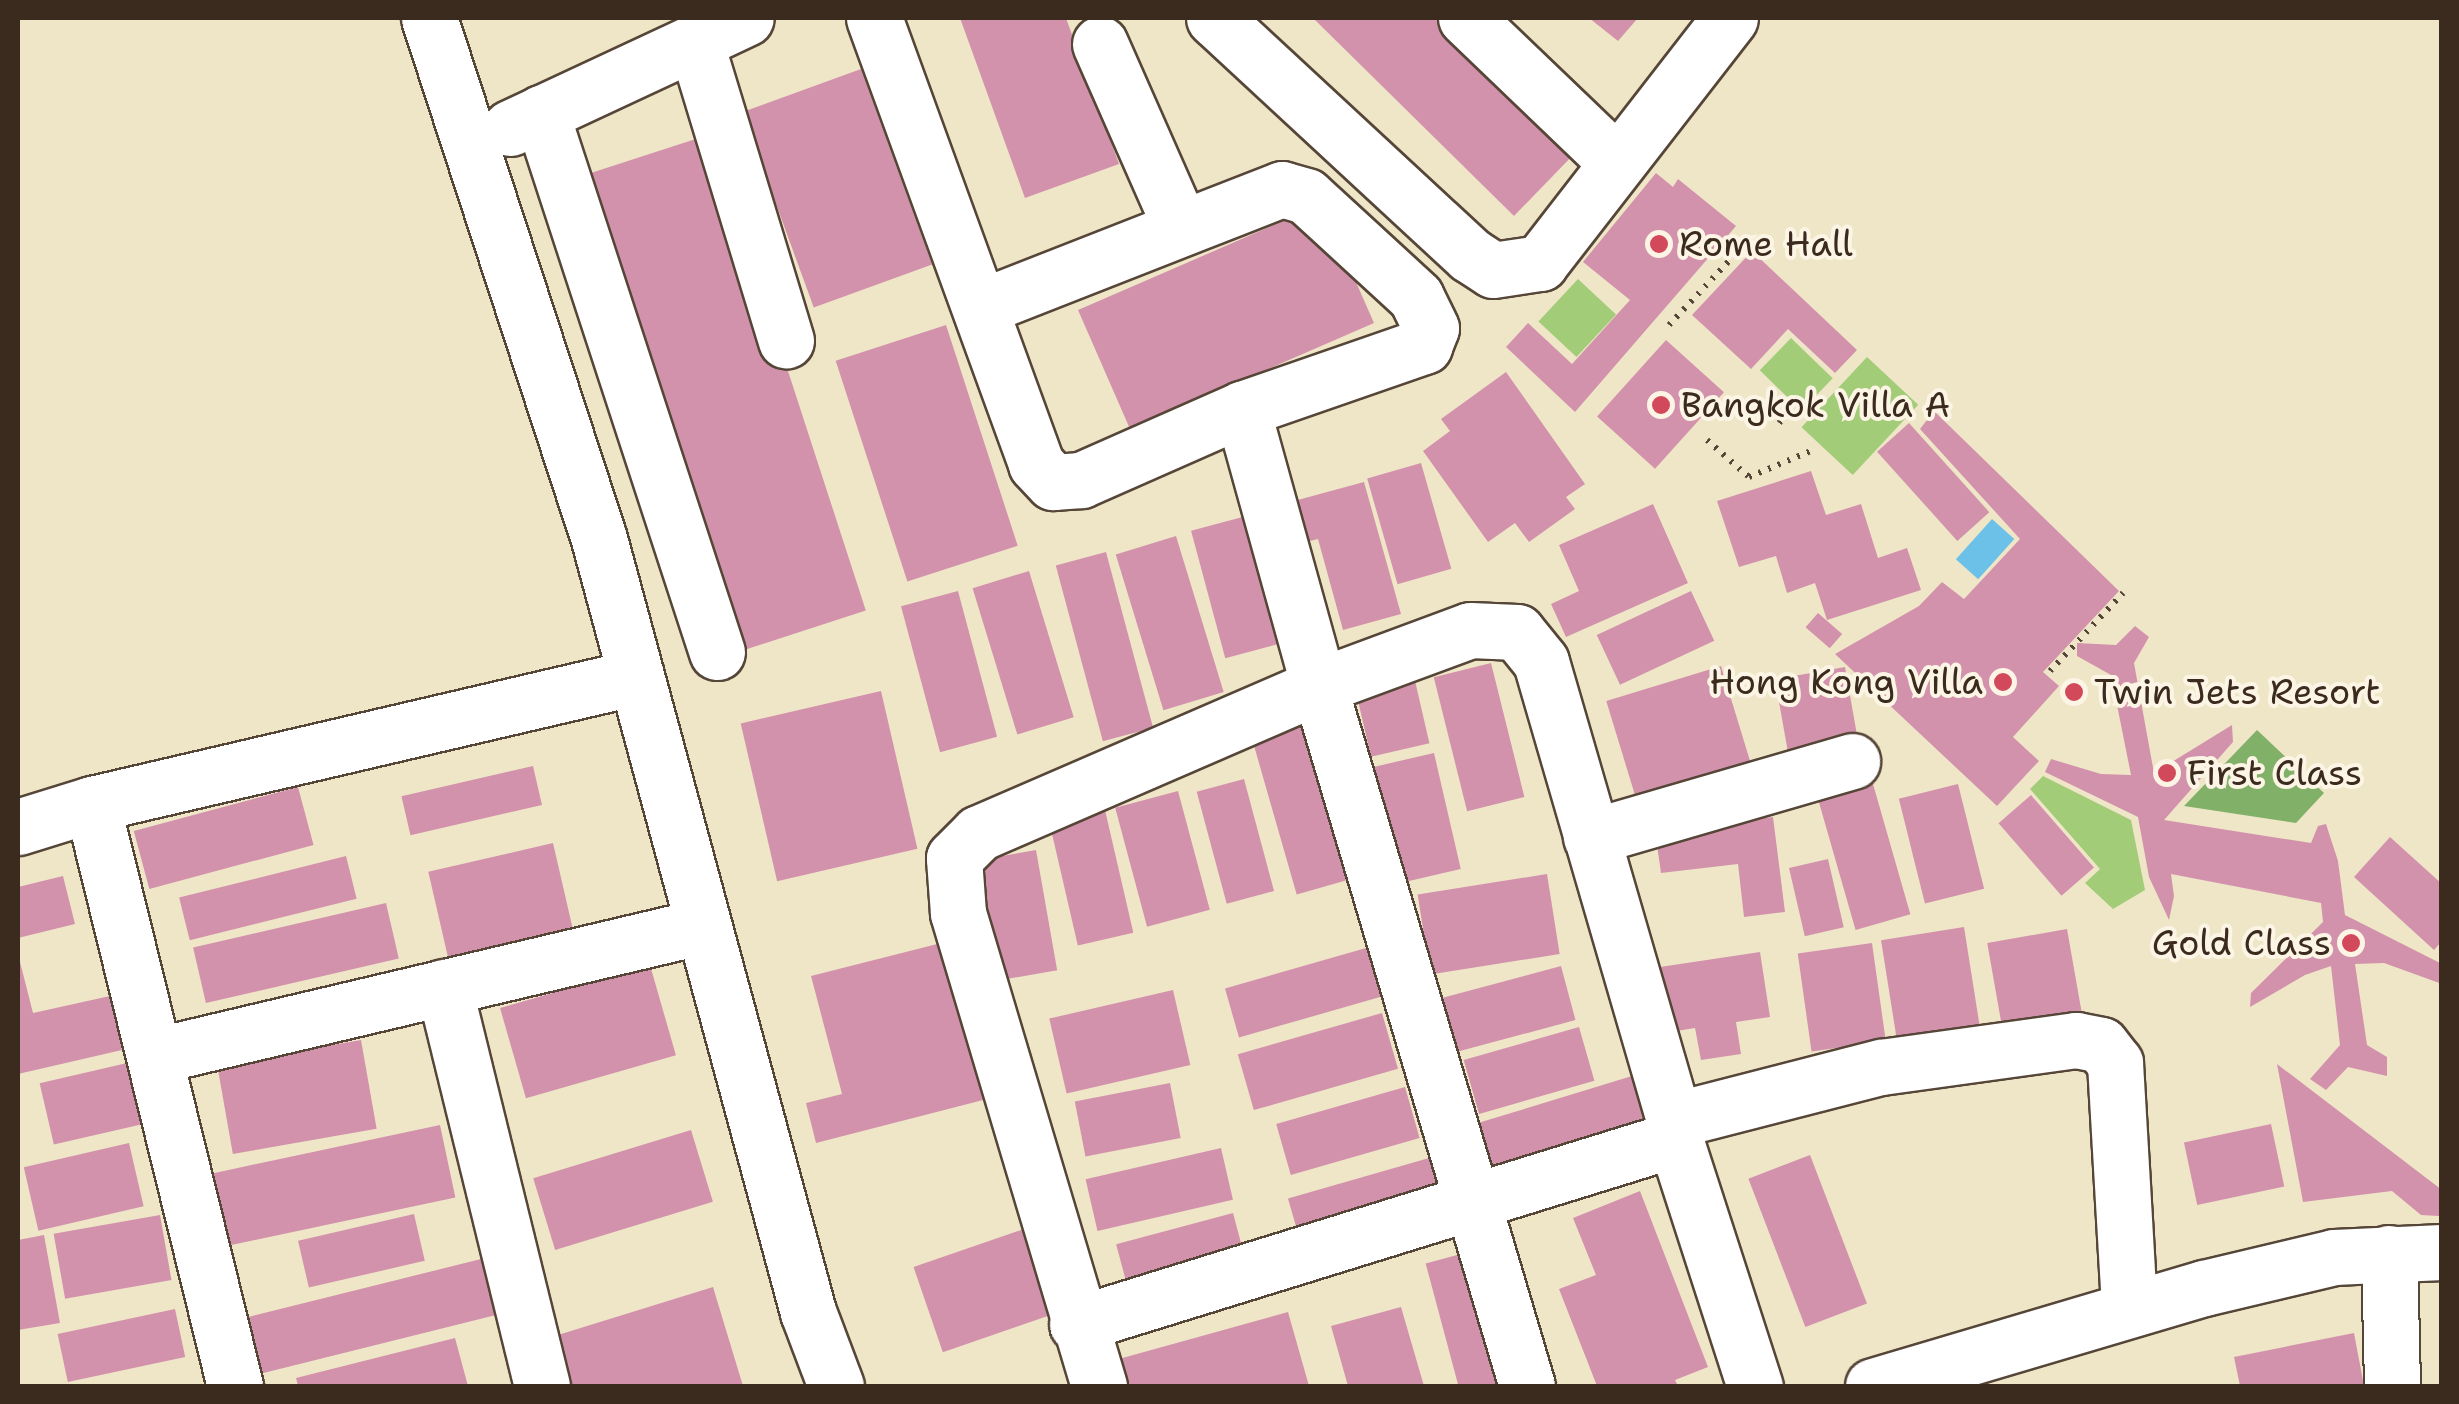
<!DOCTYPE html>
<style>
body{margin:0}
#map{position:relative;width:2459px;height:1404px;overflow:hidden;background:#efe6c8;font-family:"Shantell Sans",sans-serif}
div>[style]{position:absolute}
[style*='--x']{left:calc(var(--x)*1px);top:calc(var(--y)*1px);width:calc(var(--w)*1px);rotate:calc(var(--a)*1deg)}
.green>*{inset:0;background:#a2cc78;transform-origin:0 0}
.forest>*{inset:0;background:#81b068}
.water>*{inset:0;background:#6cc1e9;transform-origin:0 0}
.building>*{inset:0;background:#d392ac;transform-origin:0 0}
.path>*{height:6px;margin-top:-3px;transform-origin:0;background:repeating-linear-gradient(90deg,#564638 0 2.5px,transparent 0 10.5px)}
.roads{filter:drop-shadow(2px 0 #564638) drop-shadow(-2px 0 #564638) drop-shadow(0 2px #564638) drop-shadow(0 -2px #564638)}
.minor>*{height:55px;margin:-27.5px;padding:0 27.5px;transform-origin:27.5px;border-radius:27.5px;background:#fff}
.major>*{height:55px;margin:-27.5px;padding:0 27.5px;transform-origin:27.5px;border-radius:27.5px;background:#fff}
.dots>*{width:28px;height:28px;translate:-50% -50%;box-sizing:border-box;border:5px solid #fcf5e5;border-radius:50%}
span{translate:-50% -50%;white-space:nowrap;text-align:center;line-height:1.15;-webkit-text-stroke:8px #fcf5e5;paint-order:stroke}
.poi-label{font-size:35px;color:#3b2a1e}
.left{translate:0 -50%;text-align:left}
.right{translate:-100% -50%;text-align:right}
.frame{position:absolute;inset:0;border:20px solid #3b2a1e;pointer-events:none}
</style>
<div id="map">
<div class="green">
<div style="left:1578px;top:279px;width:52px;height:58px;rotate:43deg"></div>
<div style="left:1791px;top:338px;width:58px;height:45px;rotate:44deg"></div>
<div style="left:1867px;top:357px;width:70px;height:96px;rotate:43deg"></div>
<div style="clip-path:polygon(2043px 776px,2131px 820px,2145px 890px,2113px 909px,2085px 883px,2100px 869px,2030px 789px)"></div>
</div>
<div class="forest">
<div style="clip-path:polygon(2257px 730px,2324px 793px,2296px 823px,2184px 806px)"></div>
</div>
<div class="water">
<div style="left:1992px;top:519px;width:30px;height:54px;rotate:42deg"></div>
</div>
<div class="building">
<div style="clip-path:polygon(960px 18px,1066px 18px,1119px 164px,1025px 198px)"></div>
<div style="clip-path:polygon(1313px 18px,1439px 18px,1576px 152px,1514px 216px)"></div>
<div style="clip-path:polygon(1589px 18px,1638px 18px,1618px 41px)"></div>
<div style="left:861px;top:69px;width:208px;height:126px;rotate:70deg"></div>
<div style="left:711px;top:134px;width:501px;height:132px;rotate:72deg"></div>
<div style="clip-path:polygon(1656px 173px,1673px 187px,1678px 179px,1736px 226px,1575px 412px,1506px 347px,1528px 323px,1572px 364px,1630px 300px,1583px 262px)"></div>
<div style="clip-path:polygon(1297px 215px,1341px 248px,1374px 323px,1130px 429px,1078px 310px)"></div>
<div style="clip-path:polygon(1752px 251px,1857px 350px,1835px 373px,1788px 329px,1751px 369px,1692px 315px)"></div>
<div style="left:946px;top:325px;width:232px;height:116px;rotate:72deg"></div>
<div style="left:1666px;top:340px;width:78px;height:103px;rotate:42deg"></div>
<div style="clip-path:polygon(1506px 372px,1585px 484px,1566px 497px,1575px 509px,1529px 542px,1515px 523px,1488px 542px,1423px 451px,1450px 431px,1441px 419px)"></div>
<div style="clip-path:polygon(1934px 411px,2119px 591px,2043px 672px,2059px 686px,2013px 737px,2039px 761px,1997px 806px,1835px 654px,1919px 606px,1942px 582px,1964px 599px,2020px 539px,1920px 429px)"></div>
<div style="left:1909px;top:423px;width:120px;height:43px;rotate:48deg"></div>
<div style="left:1421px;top:463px;width:110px;height:56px;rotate:74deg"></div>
<div style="clip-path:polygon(1811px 471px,1826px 515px,1861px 504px,1878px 558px,1907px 548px,1921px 590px,1827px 620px,1815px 583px,1787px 593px,1776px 556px,1739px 567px,1717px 501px)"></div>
<div style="clip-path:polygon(1364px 482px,1401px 614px,1343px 630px,1318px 539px,1306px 542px,1294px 501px)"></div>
<div style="clip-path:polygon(1653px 504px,1688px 583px,1566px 637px,1551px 604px,1579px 591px,1559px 545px)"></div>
<div style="left:1250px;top:515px;width:132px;height:61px;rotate:75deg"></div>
<div style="left:1176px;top:536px;width:163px;height:63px;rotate:73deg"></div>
<div style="left:1106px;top:552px;width:182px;height:52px;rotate:75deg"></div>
<div style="left:1029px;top:571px;width:153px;height:59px;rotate:73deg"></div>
<div style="left:958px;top:591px;width:151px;height:59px;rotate:75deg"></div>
<div style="left:1691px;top:591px;width:55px;height:104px;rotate:65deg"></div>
<div style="left:1818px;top:613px;width:32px;height:19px;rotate:41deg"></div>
<div style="clip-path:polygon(2135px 626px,2149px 637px,2134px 663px,2154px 773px,2232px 725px,2233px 742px,2164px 820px,2311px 843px,2318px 826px,2326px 824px,2338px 861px,2345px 915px,2442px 964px,2442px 984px,2384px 963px,2355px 964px,2367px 1045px,2387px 1057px,2387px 1076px,2348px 1067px,2326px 1090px,2310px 1079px,2340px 1045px,2331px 966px,2305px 975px,2250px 1007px,2251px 993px,2323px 922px,2321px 903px,2171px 874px,2174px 896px,2169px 920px,2149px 877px,2138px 817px,2045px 772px,2051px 759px,2101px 774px,2131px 775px,2111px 675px,2077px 656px,2077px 643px,2116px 645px)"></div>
<div style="left:1491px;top:663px;width:138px;height:59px;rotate:76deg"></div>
<div style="left:1721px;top:666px;width:101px;height:120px;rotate:73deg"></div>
<div style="left:1845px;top:667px;width:83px;height:71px;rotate:80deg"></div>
<div style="left:1413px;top:672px;width:73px;height:60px;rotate:77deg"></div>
<div style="left:881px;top:691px;width:162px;height:144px;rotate:77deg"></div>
<div style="left:1310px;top:716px;width:168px;height:62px;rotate:74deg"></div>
<div style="left:1434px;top:753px;width:119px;height:62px;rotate:77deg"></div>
<div style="left:533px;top:766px;width:40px;height:135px;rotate:77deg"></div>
<div style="left:1869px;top:770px;width:150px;height:57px;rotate:74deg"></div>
<div style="left:1244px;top:779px;width:116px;height:49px;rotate:75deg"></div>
<div style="left:1958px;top:784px;width:108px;height:61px;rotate:76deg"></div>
<div style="left:298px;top:787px;width:60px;height:170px;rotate:75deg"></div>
<div style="left:1178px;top:791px;width:123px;height:65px;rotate:75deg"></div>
<div style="left:2031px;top:795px;width:96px;height:43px;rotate:49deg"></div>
<div style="left:1105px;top:810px;width:126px;height:57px;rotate:77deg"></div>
<div style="clip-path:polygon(1773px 817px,1785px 912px,1744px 917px,1738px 864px,1661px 873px,1655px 831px)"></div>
<div style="clip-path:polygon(2390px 837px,2442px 884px,2442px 941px,2434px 950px,2354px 877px)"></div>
<div style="left:553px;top:843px;width:112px;height:128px;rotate:77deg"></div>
<div style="left:1036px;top:850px;width:122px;height:60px;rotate:80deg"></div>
<div style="left:346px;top:856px;width:44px;height:172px;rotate:76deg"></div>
<div style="left:1828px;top:859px;width:70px;height:40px;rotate:77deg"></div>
<div style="left:1547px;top:874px;width:81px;height:131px;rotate:81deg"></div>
<div style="clip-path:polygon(63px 876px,75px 924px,18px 938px,18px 887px)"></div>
<div style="left:386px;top:903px;width:57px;height:198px;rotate:77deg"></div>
<div style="left:1964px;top:927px;width:110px;height:84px;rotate:81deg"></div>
<div style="left:2067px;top:929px;width:89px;height:81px;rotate:80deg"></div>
<div style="clip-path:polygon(949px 941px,991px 1098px,816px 1143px,806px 1103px,842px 1094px,811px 976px)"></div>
<div style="left:1872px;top:943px;width:99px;height:75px;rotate:82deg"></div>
<div style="left:1373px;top:946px;width:51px;height:154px;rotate:74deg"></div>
<div style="clip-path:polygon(1760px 952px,1770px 1017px,1736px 1022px,1741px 1054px,1701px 1060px,1695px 1028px,1670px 1032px,1660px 967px)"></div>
<div style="clip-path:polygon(18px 954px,33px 1013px,110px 996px,122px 1050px,18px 1074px)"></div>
<div style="left:650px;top:965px;width:94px;height:156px;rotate:74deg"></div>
<div style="left:1561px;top:966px;width:56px;height:137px;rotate:75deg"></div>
<div style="left:1173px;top:990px;width:77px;height:127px;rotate:77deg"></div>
<div style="left:1382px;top:1013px;width:58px;height:150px;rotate:74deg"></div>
<div style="left:1579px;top:1027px;width:56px;height:120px;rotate:74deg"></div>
<div style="left:361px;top:1040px;width:90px;height:146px;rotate:80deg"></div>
<div style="left:140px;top:1060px;width:63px;height:103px;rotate:77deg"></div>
<div style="clip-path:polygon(2277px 1064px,2442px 1190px,2439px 1216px,2421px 1215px,2392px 1191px,2303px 1202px)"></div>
<div style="left:1632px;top:1076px;width:63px;height:168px;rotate:73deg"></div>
<div style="left:1170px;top:1083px;width:56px;height:97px;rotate:79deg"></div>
<div style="left:1405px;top:1087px;width:53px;height:134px;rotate:74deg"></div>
<div style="left:2271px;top:1124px;width:64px;height:89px;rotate:78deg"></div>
<div style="left:440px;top:1125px;width:74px;height:234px;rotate:78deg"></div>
<div style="left:691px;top:1130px;width:75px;height:165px;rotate:73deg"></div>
<div style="left:129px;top:1143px;width:65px;height:108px;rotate:77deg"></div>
<div style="left:1221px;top:1148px;width:53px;height:139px;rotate:77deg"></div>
<div style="left:1810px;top:1155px;width:159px;height:66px;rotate:69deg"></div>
<div style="left:1436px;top:1156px;width:48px;height:154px;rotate:74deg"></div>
<div style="clip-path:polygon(1640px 1191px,1708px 1367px,1675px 1380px,1678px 1386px,1597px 1386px,1559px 1289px,1596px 1275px,1573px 1218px)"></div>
<div style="left:1233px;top:1213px;width:53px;height:121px;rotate:75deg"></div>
<div style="left:414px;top:1214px;width:48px;height:119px;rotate:77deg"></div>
<div style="left:160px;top:1215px;width:66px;height:108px;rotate:80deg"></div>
<div style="left:1027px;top:1228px;width:90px;height:120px;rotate:71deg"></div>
<div style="clip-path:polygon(44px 1235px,60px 1323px,18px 1330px,18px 1240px)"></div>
<div style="left:1472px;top:1251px;width:140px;height:48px;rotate:75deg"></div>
<div style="left:489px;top:1257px;width:58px;height:251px;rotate:76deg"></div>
<div style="clip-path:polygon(713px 1287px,743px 1386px,559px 1386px,545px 1339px)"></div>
<div style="clip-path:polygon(1401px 1307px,1424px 1386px,1348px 1386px,1331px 1326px)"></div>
<div style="left:175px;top:1309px;width:49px;height:120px;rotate:78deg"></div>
<div style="clip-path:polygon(1288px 1312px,1309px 1386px,1115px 1386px,1108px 1362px)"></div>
<div style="clip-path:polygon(2354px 1333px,2364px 1386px,2240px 1386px,2234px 1357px)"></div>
<div style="clip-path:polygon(455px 1338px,468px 1386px,298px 1386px,296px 1378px)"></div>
</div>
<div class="path">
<div style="--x:1669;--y:325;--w:108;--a:-46.9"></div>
<div style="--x:1779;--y:423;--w:20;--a:-49"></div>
<div style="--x:1707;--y:440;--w:56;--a:41.4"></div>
<div style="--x:1749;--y:477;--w:67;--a:-22.8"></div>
<div style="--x:2050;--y:671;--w:107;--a:-46.9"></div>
</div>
<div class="roads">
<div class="minor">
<div style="--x:429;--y:18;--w:548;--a:71.93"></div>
<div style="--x:599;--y:539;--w:801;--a:74.87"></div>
<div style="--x:808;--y:1312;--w:79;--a:69.3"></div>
<div style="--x:874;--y:18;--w:475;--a:70"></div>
<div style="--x:1036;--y:464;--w:25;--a:47"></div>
<div style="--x:1053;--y:482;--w:28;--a:-4"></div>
<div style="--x:1081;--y:480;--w:176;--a:-23.8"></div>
<div style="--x:1242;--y:409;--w:193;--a:-19.1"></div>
<div style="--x:1424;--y:346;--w:19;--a:-69"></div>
<div style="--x:1431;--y:328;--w:34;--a:-116"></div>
<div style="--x:1416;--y:297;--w:149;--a:-137.4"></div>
<div style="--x:1306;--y:196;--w:25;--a:-164"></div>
<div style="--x:1282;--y:189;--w:323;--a:158.6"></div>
<div style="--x:1214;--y:18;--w:349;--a:42.8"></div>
<div style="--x:1470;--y:255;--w:27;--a:33"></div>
<div style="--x:1493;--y:270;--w:48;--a:-8.5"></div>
<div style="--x:1540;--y:263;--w:310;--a:-52.2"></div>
<div style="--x:1466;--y:18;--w:209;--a:43.8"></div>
<div style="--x:695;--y:41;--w:313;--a:73.1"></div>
<div style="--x:1100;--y:44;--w:201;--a:66.2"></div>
<div style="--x:541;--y:113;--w:567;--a:71.92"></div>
<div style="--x:510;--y:128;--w:260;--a:-25"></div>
<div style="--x:1242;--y:409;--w:288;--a:74.5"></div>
<div style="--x:1319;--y:686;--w:730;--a:73.45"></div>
<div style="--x:18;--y:827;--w:77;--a:-17.3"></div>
<div style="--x:1591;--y:837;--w:272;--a:-16.2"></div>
<div style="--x:444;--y:987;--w:411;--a:76.2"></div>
<div style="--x:154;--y:1056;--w:564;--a:-13.32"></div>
<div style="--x:1674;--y:1120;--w:214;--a:-14.4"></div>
<div style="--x:1881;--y:1067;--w:197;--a:-7.9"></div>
<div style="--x:2076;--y:1040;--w:25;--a:11"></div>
<div style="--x:2101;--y:1045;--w:23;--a:52"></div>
<div style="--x:2115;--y:1063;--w:245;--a:86.7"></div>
<div style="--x:2389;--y:1253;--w:133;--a:88.7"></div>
<div style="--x:1077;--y:1324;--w:626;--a:-17.19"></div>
<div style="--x:235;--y:1386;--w:599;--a:-103.8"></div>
<div style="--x:92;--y:804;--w:559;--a:-13.14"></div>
<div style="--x:1099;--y:1386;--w:494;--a:-106.6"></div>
<div style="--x:958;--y:913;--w:55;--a:-94.2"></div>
<div style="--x:954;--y:858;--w:35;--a:-45"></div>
<div style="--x:979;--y:833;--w:370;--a:-23.4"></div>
<div style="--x:1319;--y:686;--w:161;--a:-20.3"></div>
<div style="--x:1470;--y:630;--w:47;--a:2.4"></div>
<div style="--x:1517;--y:632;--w:38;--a:51"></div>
<div style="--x:1541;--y:662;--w:477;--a:73.8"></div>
<div style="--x:1674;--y:1120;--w:19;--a:87"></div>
<div style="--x:1675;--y:1139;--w:260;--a:72.1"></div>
</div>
<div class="major">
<div style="--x:1873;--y:1386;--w:345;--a:-16.5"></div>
<div style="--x:2204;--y:1288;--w:134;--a:-13.4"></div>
<div style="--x:2334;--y:1257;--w:108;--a:-2.7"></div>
</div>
</div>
<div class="dots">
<div style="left:1659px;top:244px;background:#d1495b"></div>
<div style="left:1661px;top:405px;background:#d1495b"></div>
<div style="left:2003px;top:682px;background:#d1495b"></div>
<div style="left:2074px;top:692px;background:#d1495b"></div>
<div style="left:2167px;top:773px;background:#d1495b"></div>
<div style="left:2351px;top:943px;background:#d1495b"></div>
</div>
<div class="poi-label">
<span class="left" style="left:1679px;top:244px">Rome Hall</span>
<span class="left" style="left:1681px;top:405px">Bangkok Villa A</span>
<span class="right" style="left:1983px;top:682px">Hong Kong Villa</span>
<span class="left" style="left:2094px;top:692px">Twin Jets Resort</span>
<span class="left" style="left:2187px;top:773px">First Class</span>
<span class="right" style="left:2331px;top:943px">Gold Class</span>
</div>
<div class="frame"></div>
</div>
